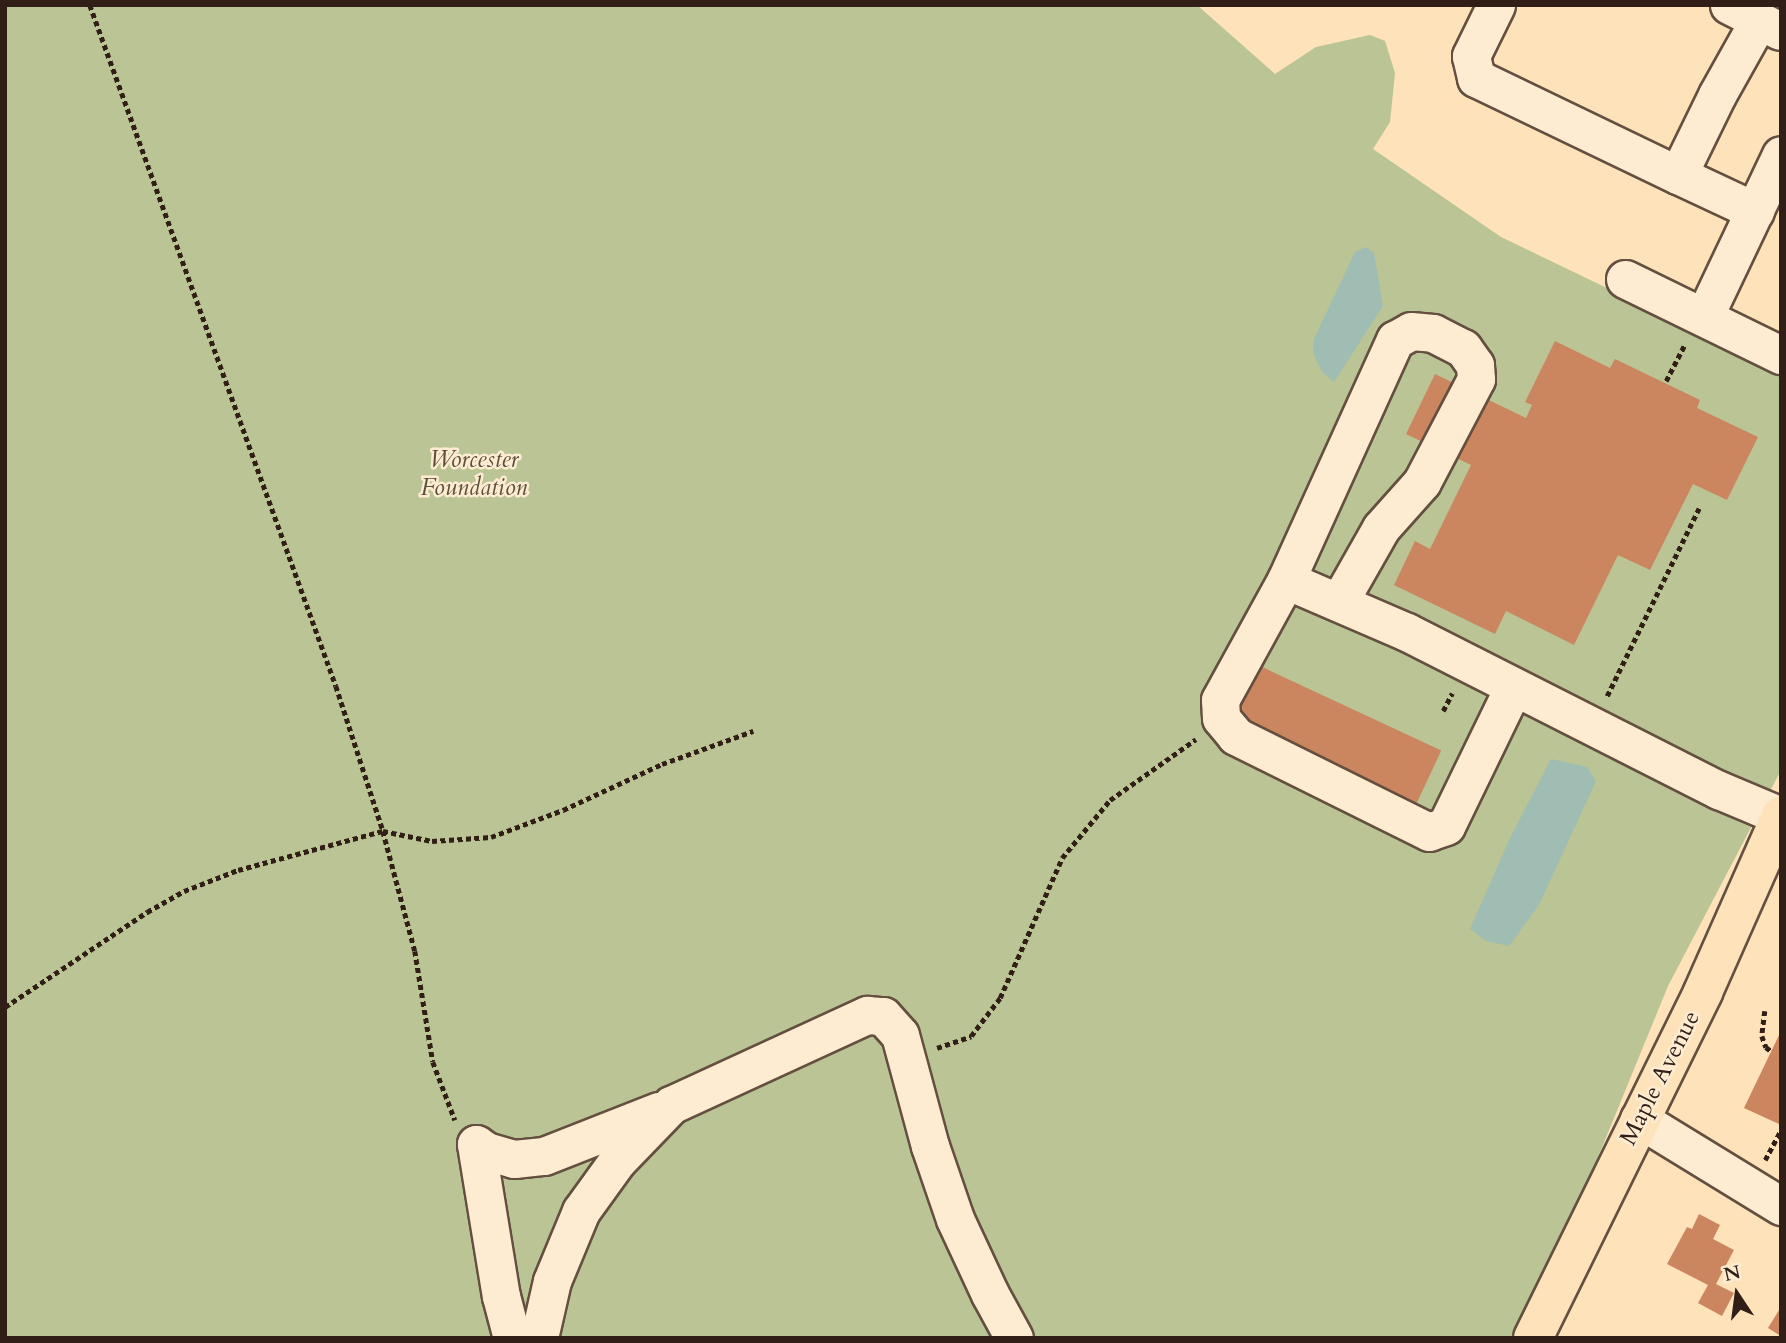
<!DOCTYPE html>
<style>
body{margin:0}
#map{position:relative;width:1786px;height:1343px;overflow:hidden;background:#fde2ba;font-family:Cardo,serif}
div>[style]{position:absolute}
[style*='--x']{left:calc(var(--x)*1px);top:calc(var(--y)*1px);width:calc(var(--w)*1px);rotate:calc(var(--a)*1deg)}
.green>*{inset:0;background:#bac494}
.water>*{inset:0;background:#9fbdb2}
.building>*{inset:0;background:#cc865f;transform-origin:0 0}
.path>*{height:4.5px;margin-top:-2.25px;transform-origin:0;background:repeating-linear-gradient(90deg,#311e17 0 5px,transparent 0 8.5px)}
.roads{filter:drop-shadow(2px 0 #644f40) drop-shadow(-2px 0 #644f40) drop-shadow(0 2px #644f40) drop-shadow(0 -2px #644f40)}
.minor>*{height:37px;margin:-18.5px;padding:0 18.5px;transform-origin:18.5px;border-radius:18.5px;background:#feecd2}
.major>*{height:38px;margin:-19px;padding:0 19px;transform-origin:19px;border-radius:19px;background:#fde2ba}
span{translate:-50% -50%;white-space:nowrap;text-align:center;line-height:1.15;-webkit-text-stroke:5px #feecd2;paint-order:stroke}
.park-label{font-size:24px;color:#5a503c;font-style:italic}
.street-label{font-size:24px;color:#311e17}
.frame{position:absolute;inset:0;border:7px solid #311e17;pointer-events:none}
.north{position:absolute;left:1702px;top:1259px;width:70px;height:70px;-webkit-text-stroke:5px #feecd2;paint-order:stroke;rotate:347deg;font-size:19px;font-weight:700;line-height:28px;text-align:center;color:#311e17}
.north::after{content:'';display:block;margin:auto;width:24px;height:32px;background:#311e17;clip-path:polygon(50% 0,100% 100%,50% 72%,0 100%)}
</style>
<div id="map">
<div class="green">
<div style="clip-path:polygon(5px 5px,1197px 5px,1275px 74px,1316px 47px,1370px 35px,1385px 41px,1395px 73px,1390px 122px,1373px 149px,1501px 237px,1781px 372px,1781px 770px,1668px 986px,1524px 1338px,5px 1338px)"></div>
</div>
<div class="water">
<div style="clip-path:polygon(1366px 247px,1374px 253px,1383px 306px,1334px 382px,1322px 372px,1313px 353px,1314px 339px,1355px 252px)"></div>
<div style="clip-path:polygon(1551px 759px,1587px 767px,1596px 781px,1539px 905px,1509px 946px,1486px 941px,1470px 929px,1509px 840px)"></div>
</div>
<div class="building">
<div style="clip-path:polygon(1555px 341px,1610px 368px,1615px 359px,1700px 400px,1697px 408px,1758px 437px,1727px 500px,1693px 484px,1650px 570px,1618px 555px,1574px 645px,1506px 611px,1495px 634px,1394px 585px,1415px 541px,1430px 549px,1471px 465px,1406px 434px,1435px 374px,1526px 418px,1532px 405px,1525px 402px)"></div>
<div style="left:1260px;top:666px;width:200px;height:58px;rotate:25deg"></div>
<div style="clip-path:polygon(1781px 1031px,1781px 1125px,1744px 1108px)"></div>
<div style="clip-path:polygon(1699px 1214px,1720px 1225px,1713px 1239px,1734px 1250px,1716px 1284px,1734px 1293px,1722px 1316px,1698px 1303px,1708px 1285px,1667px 1264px,1687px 1227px,1692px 1229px)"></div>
<div style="clip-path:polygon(1781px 1307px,1781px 1336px,1768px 1328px)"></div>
</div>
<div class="path">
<div style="--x:90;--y:5;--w:724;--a:70.14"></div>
<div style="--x:336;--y:686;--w:152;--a:72"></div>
<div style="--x:383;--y:831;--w:50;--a:11.5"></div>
<div style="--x:432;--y:841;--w:59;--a:-3.9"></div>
<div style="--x:491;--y:837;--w:77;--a:-20.6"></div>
<div style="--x:563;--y:810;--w:109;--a:-24.9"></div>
<div style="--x:662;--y:764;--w:97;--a:-19.9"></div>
<div style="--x:1666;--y:381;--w:42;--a:-62.8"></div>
<div style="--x:1607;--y:696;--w:209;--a:-63.9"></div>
<div style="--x:1443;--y:711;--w:20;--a:-63"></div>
<div style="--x:5;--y:1007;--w:171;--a:-33.8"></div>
<div style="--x:147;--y:912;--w:43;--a:-29.6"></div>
<div style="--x:184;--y:891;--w:58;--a:-21.3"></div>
<div style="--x:238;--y:870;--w:150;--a:-15.1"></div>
<div style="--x:383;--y:831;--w:124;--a:75.1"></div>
<div style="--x:415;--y:951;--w:112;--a:80.8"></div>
<div style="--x:433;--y:1062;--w:62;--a:69.2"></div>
<div style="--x:1765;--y:1011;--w:25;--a:97"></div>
<div style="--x:1762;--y:1036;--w:12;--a:70"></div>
<div style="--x:1766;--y:1047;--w:6;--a:39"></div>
<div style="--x:937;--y:1048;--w:36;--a:-19"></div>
<div style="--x:971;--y:1036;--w:48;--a:-52.7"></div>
<div style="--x:1000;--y:998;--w:153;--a:-66.1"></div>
<div style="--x:1062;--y:858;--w:75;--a:-50.4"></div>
<div style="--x:1110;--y:800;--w:105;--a:-35.3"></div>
<div style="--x:1765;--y:1160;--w:34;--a:-62"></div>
</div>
<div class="roads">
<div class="minor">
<div style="--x:1496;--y:5;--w:57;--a:116.1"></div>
<div style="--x:1471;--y:56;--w:23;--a:77"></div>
<div style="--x:1476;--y:78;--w:224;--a:25.7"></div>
<div style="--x:1678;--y:175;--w:89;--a:-64"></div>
<div style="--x:1717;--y:95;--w:86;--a:-60.8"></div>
<div style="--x:1729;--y:5;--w:57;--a:27"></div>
<div style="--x:1678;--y:175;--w:85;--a:25.1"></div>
<div style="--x:1625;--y:279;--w:174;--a:26"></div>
<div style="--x:1704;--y:317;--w:179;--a:-64.6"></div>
<div style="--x:1286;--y:580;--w:264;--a:-65.6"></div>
<div style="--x:1395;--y:340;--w:18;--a:-29"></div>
<div style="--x:1411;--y:331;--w:22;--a:5"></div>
<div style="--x:1433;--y:333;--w:34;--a:27"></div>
<div style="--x:1463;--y:348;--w:21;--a:55"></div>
<div style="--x:1475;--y:365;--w:14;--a:86"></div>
<div style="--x:1476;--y:379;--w:116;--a:117.7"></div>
<div style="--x:1422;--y:482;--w:62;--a:131.7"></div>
<div style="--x:1381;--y:528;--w:85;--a:119.6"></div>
<div style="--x:1513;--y:688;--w:153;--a:115.9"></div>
<div style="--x:1446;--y:826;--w:18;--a:161"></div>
<div style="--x:1429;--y:832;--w:216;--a:-153.6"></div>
<div style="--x:1236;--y:736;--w:23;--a:-130"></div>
<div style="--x:1221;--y:718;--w:18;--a:-93"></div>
<div style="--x:1220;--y:700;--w:137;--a:-61.2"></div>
<div style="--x:1286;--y:580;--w:132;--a:23.3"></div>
<div style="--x:1407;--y:632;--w:350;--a:26.9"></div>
<div style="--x:1719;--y:790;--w:67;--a:22.8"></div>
<div style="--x:1639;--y:1119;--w:167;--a:31.5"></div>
<div style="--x:476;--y:1144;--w:12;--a:35"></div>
<div style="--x:486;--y:1151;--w:29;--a:16"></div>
<div style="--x:514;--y:1159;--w:30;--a:-6"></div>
<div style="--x:544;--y:1156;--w:123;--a:-21.5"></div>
<div style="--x:476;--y:1144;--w:154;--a:80.7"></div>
<div style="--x:501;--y:1296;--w:43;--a:75.3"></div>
<div style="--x:539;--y:1338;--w:58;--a:-77.2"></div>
<div style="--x:552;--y:1281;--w:76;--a:-67.5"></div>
<div style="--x:581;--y:1211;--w:62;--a:-54.2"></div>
<div style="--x:617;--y:1161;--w:78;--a:-46"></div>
<div style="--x:671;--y:1105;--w:216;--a:-24.7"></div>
<div style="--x:867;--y:1015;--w:16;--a:4"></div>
<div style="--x:883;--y:1016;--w:25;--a:48"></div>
<div style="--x:900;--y:1035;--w:115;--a:74.9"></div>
<div style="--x:930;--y:1146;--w:77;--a:71.1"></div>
<div style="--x:955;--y:1219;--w:83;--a:65"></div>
<div style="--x:990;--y:1294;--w:50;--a:61.4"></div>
</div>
<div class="major">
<div style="--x:1533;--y:1338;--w:386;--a:-63.8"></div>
<div style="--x:1703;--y:992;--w:193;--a:-66.1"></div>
</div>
</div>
<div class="park-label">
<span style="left:474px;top:474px">Worcester<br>Foundation</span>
</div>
<div class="street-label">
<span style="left:1660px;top:1078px;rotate:-63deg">Maple Avenue</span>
</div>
<div class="frame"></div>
<div class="north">N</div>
</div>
